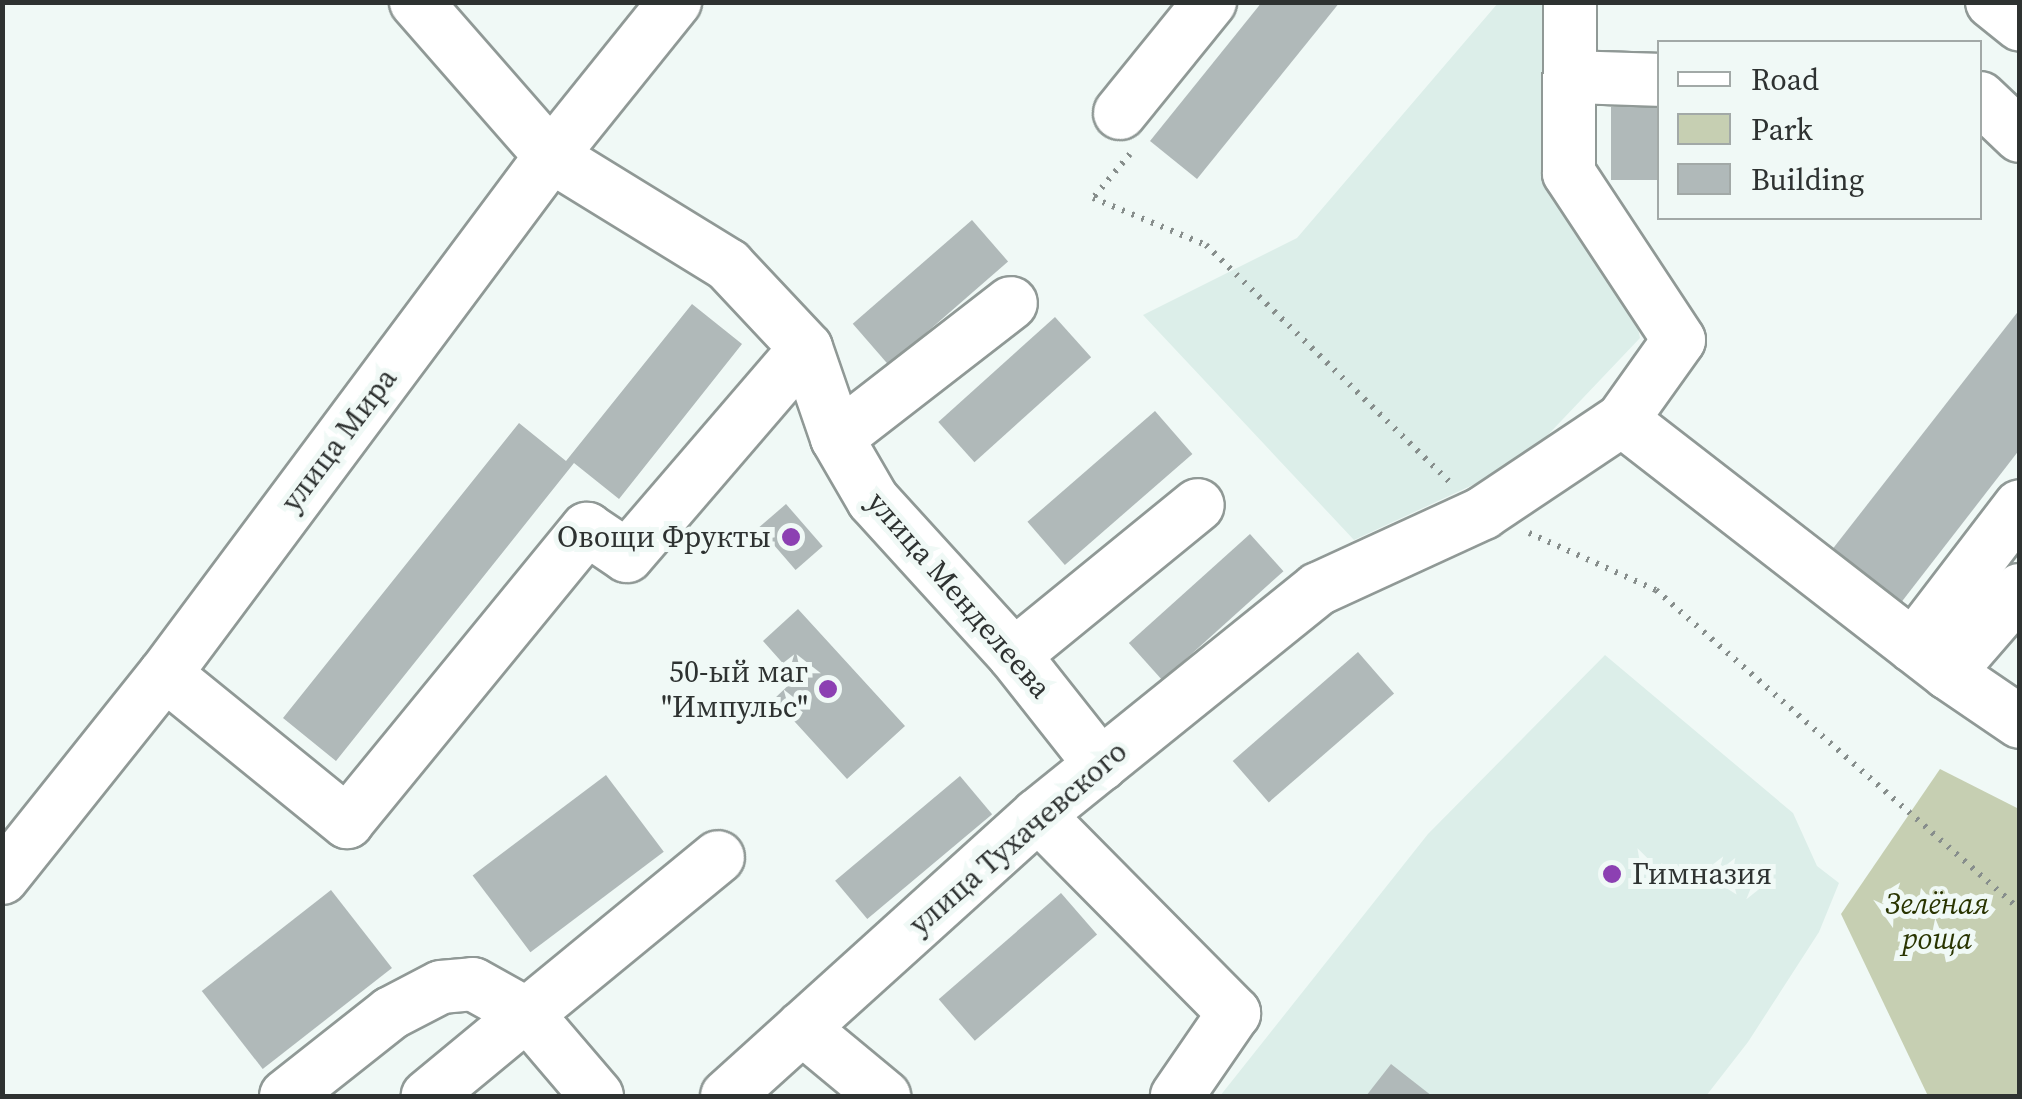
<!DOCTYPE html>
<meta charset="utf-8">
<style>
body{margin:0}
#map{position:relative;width:2022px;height:1099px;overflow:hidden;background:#f0f9f6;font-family:"Source Serif 4",serif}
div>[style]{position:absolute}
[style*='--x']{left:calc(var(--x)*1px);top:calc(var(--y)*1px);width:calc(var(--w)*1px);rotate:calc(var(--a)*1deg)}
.built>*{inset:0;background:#dceee9}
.green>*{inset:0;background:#c6cfb2}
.building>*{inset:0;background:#b0b9b9;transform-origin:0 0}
.path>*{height:6px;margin-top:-3px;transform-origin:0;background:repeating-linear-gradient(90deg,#878e8c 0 2.5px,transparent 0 10.5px)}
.roads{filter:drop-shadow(2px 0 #909996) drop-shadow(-2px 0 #909996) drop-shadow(0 2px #909996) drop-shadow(0 -2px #909996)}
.minor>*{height:52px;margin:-26px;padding:0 26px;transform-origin:26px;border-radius:26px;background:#fff}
.dots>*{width:28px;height:28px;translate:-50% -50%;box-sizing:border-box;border:5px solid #f0f9f6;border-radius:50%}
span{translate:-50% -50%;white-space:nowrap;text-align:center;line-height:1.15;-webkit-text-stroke:10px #f0f9f6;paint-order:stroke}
.street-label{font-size:30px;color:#2e3231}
.poi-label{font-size:30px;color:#2e3231}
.right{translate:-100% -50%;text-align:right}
.left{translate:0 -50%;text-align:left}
.park-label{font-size:30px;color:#293400;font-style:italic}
.frame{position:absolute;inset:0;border:5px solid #2e3231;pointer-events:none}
.legend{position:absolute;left:1657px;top:40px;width:325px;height:180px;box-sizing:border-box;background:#f0f9f6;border:2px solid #a2a9a7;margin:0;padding:12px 18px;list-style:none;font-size:30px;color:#2e3231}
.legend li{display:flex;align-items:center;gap:20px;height:50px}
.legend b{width:50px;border:2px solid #a2a9a7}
</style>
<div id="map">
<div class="built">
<div style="clip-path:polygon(1498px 3px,1572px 3px,1571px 209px,1626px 270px,1640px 338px,1522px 462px,1354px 540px,1143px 315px,1297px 238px)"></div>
<div style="clip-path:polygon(1605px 655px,1793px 813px,1817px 866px,1839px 883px,1819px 932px,1748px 1042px,1706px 1096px,1220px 1096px,1428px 834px)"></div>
</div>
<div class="green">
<div style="clip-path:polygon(1940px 769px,2019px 809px,2019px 1096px,1928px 1096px,1841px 914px)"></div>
</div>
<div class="building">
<div style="clip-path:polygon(1262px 2px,1340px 2px,1197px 179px,1150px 141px)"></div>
<div style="left:1611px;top:107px;width:49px;height:73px"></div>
<div style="left:972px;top:220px;width:55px;height:158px;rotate:49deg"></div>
<div style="clip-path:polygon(692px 304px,742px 344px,619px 499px,574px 463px,336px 761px,283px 718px,519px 423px,566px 461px)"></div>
<div style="clip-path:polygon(2020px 309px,2020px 449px,1893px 613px,1824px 560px)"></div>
<div style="left:1055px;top:317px;width:54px;height:157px;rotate:48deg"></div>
<div style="left:1155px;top:411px;width:57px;height:169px;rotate:49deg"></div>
<div style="left:786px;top:504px;width:56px;height:36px;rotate:49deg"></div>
<div style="left:1250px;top:534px;width:50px;height:163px;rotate:48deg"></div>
<div style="clip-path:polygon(798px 609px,905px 726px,847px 779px,774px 699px,796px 678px,763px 641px)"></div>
<div style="left:1358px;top:652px;width:55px;height:166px;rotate:49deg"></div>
<div style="left:606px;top:775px;width:96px;height:167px;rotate:53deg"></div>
<div style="left:960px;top:776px;width:50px;height:163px;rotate:50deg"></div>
<div style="left:331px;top:890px;width:99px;height:164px;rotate:52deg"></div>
<div style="left:1061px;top:893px;width:55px;height:162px;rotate:49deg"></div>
<div style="clip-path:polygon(1391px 1064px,1432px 1096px,1366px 1096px)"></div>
</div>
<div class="path">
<div style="--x:1130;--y:154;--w:57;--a:130.1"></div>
<div style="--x:1093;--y:198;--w:122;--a:22.6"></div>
<div style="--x:1206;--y:245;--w:343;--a:44.2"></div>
<div style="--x:1529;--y:533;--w:139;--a:24.2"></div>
<div style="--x:1656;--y:590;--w:485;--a:41.3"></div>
</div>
<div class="roads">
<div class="minor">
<div style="--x:416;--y:2;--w:205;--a:48.8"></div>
<div style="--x:551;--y:156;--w:208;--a:31.6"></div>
<div style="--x:728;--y:265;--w:114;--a:46.8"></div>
<div style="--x:806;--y:348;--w:95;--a:71"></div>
<div style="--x:837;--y:438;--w:72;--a:59.9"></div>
<div style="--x:873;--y:500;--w:210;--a:47.7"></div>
<div style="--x:1014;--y:655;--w:140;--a:51.7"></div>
<div style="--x:1992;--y:2;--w:36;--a:39"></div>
<div style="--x:1570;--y:77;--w:90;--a:1.9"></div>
<div style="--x:1980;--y:98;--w:55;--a:43.5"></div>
<div style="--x:1120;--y:113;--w:143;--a:-51"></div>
<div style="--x:1622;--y:420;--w:413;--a:37.8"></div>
<div style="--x:1948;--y:673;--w:110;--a:-49.1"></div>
<div style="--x:837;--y:438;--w:220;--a:-37.8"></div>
<div style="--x:1913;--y:646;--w:176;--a:-52.6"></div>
<div style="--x:1014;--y:655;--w:237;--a:-39.2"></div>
<div style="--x:1948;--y:673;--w:87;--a:34.2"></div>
<div style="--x:165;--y:674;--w:235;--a:39.1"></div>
<div style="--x:347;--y:822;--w:379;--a:-50.7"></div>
<div style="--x:587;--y:529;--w:48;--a:34"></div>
<div style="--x:627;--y:556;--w:274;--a:-49.3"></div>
<div style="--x:1038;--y:815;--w:279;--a:45.3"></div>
<div style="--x:1234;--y:1013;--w:101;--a:124.5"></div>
<div style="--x:2;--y:878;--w:261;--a:-51.4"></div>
<div style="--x:165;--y:674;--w:646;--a:-53.31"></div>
<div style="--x:551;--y:156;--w:198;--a:-51.2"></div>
<div style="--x:802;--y:1028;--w:107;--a:39.7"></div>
<div style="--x:286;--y:1096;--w:134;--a:-38.3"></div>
<div style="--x:391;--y:1013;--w:56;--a:-27.5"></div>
<div style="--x:441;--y:987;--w:32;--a:-5"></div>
<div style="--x:473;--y:984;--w:62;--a:29.1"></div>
<div style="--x:527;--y:1014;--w:129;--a:140.4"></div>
<div style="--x:597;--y:1096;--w:108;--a:-130.5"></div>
<div style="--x:527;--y:1014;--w:247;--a:-39.4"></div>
<div style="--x:727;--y:1096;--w:419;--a:-42.1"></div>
<div style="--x:1038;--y:815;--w:360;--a:-38.9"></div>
<div style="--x:1318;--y:589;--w:182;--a:-24.7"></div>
<div style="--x:1483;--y:513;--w:167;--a:-33.8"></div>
<div style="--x:1622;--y:420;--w:98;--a:-54.5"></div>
<div style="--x:1679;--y:340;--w:200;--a:-123.4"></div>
<div style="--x:1569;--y:173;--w:171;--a:-89.7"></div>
</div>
</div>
<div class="dots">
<div style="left:791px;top:537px;background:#8c40b2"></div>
<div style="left:828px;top:689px;background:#8c40b2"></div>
<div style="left:1612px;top:874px;background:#8c40b2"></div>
</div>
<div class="street-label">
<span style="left:339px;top:440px;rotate:-53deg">улица Мира</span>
<span style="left:959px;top:595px;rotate:49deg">улица Менделеева</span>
<span style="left:1018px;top:838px;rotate:-41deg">улица Тухачевского</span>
</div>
<div class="poi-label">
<span class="right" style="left:771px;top:537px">Овощи Фрукты</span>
<span class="right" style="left:808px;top:689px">50-ый маг<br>"Импульс"</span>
<span class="left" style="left:1632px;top:874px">Гимназия</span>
</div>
<div class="park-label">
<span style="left:1937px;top:921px">Зелёная<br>роща</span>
</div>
<div class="frame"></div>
<ul class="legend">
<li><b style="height:12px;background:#fff"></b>Road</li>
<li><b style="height:28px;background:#c6cfb2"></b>Park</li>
<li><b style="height:28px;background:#b0b9b9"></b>Building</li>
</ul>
</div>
